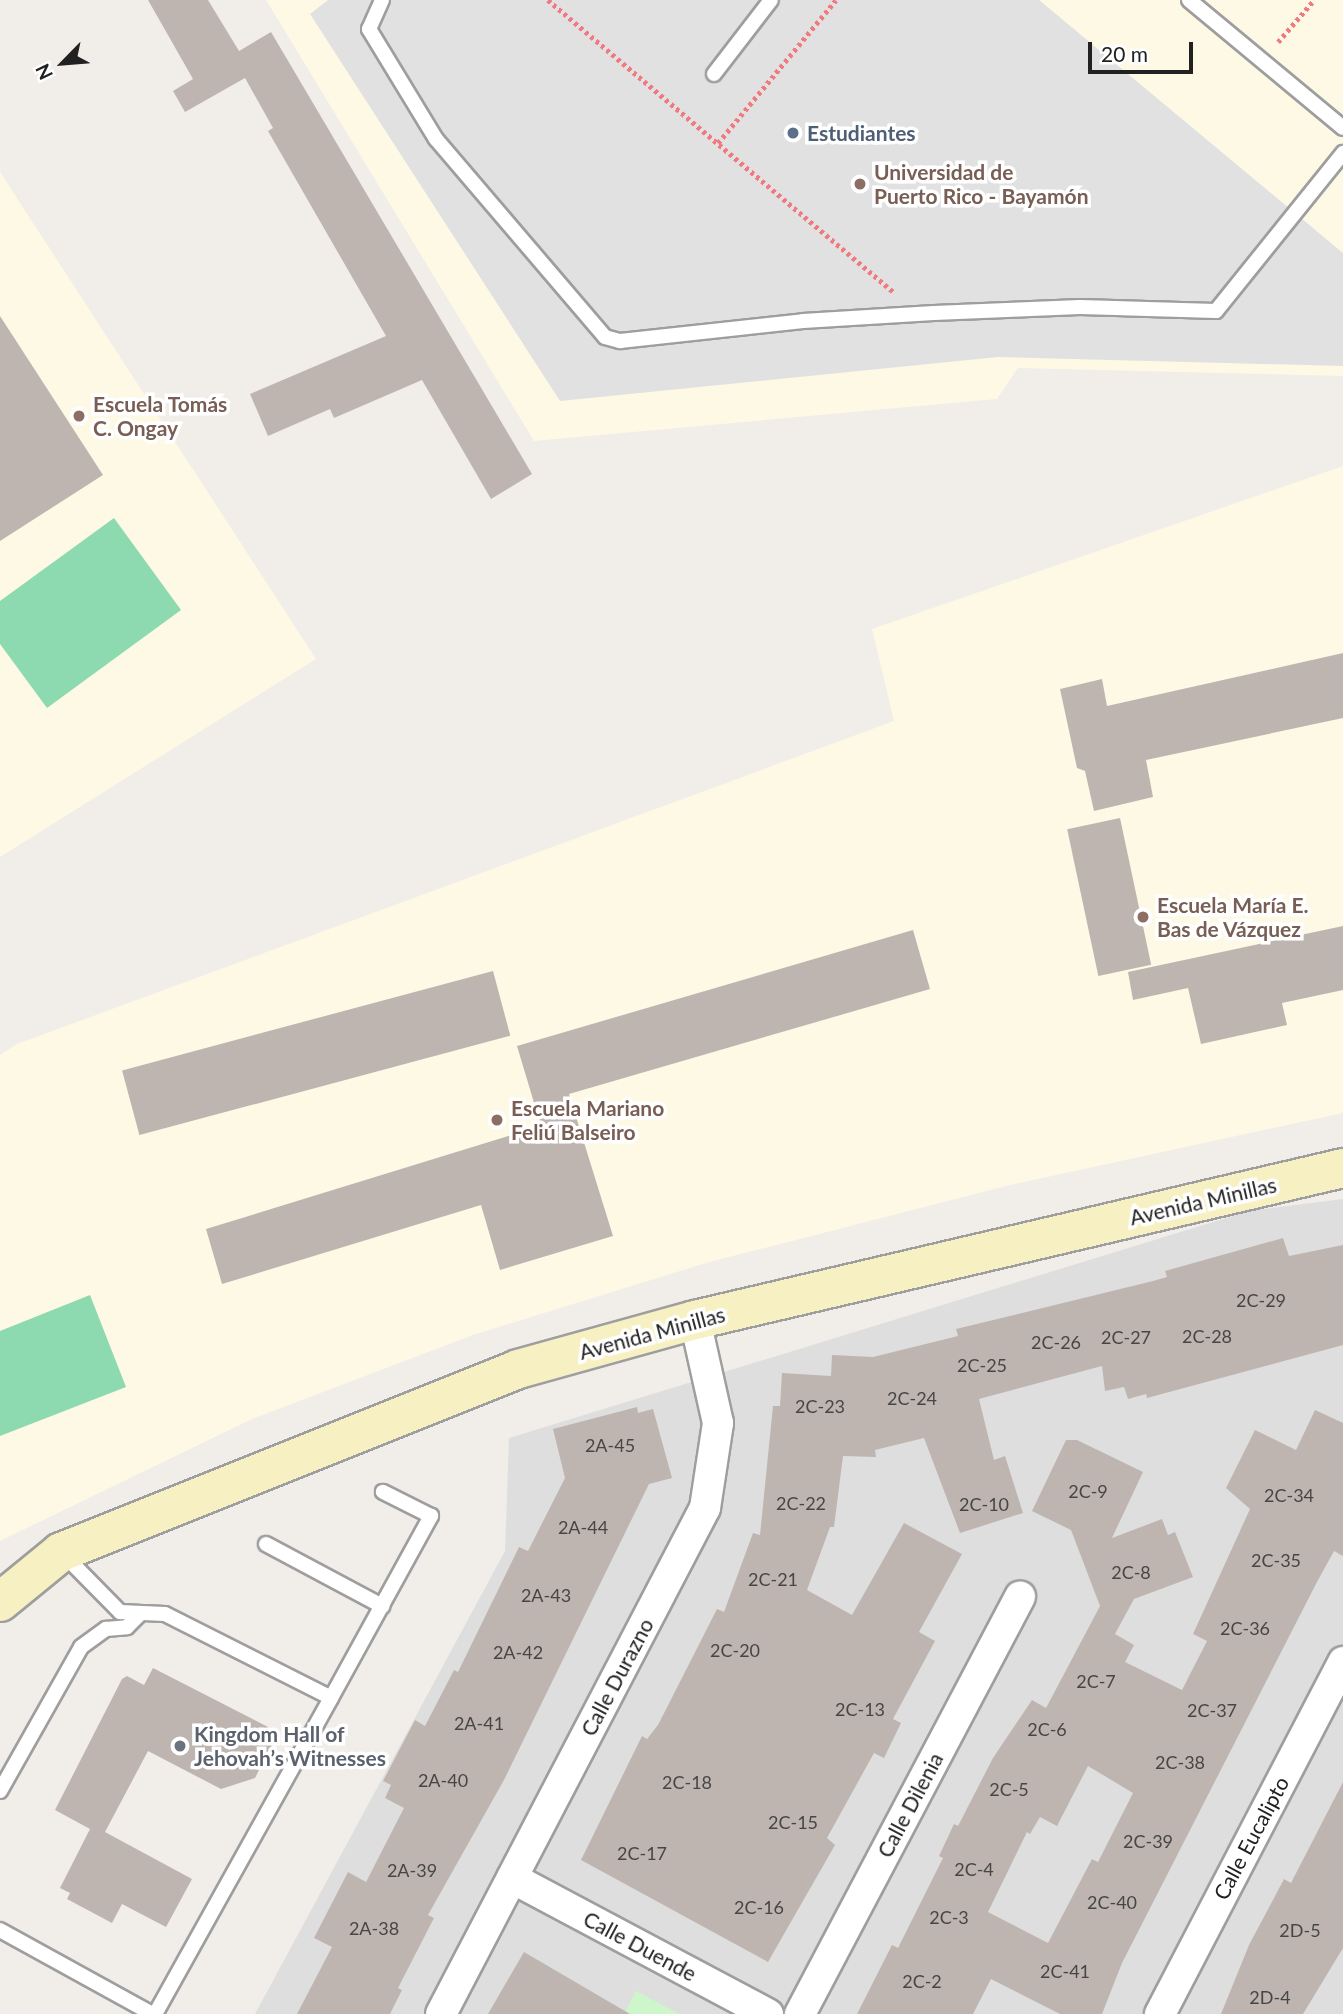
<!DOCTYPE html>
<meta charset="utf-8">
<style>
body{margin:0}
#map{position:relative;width:1343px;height:2014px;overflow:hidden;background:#f1ede9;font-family:Lato,sans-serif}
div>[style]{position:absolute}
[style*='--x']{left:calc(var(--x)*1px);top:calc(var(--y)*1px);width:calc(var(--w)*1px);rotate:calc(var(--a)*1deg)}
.residential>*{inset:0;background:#dfdede}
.education>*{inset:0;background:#fdf9e5}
.park>*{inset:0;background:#cdf6ca}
.pitch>*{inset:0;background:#8ddab0}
.parking>*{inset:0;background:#e1e1e1}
.building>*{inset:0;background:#beb5b1;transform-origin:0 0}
.path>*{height:4.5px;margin-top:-2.25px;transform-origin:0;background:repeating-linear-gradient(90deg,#f17a80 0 3.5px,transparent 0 7px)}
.roads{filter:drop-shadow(2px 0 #9e9e9e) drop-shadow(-2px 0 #9e9e9e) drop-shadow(0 2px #9e9e9e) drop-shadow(0 -2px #9e9e9e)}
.lane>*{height:14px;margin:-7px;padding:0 7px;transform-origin:7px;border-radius:7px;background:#fff}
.street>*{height:30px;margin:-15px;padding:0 15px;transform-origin:15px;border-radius:15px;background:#fff}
.secondary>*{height:38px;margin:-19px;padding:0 19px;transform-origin:19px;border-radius:19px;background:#f6f0c2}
.dots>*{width:19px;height:19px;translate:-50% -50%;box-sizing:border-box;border:4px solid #fff;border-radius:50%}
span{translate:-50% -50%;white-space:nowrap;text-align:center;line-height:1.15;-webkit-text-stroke:7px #fff;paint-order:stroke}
.number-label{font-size:18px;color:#484645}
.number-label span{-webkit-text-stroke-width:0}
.service-label{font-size:21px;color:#4e5e75;font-weight:700}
.left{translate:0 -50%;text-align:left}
.education-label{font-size:21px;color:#785e54;font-weight:700}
.street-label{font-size:21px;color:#212121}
.worship-label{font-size:21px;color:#5b616d;font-weight:700}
.north{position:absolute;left:28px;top:28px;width:70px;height:70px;-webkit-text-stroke:5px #fff;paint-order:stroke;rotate:245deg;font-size:19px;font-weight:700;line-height:28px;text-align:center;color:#212121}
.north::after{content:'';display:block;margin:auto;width:24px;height:32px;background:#212121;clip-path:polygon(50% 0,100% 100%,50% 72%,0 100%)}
.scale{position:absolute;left:1088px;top:42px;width:105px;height:32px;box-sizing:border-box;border:4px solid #212121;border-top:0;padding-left:9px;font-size:21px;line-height:24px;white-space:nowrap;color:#212121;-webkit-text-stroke:5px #fff;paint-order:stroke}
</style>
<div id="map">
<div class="residential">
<div style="clip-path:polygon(1343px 1199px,1343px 2014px,255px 2014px,505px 1551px,509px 1438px,1249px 1211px)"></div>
</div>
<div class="education">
<div style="clip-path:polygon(266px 0,1343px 0,1343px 376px,1018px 368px,997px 399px,534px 441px)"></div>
<div style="clip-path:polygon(0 172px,316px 659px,0 857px)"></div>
<div style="clip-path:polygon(1343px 466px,1343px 1113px,1010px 1185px,706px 1263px,473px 1335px,252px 1419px,0 1541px,0 1055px,17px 1044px,894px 721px,872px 629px)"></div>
</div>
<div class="park">
<div style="clip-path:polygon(636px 1991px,679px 2014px,624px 2014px)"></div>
</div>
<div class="pitch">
<div style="clip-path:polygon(114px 518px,181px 610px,47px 708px,0 644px,0 601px)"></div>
<div style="clip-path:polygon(90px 1295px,126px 1387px,0 1436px,0 1331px)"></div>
</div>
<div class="parking">
<div style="clip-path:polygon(328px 0,1039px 0,1343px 253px,1343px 366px,998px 357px,560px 401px,310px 14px)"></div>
</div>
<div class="building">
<div style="clip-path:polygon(148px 0,208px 0,239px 51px,271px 32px,532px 474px,491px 499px,422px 380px,334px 418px,330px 409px,268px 436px,250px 394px,386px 336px,268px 131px,273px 128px,245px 78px,185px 112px,173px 91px,193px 79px)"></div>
<div style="clip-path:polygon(0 316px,103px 475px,0 541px)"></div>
<div style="clip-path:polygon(1343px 653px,1343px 718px,1146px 760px,1153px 797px,1094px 811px,1085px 771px,1077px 768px,1060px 689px,1102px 679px,1107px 706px)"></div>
<div style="left:1120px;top:818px;width:150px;height:54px;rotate:78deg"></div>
<div style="clip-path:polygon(1343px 926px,1343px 990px,1282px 1003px,1287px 1025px,1201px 1044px,1188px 988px,1133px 1000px,1128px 972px)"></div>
<div style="clip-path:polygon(913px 930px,930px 989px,569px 1094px,613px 1236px,500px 1270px,481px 1205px,222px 1284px,206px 1229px,541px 1126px,517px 1046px)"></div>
<div style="left:493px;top:971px;width:67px;height:384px;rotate:75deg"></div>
<div style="clip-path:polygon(1283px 1238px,1289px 1256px,1343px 1245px,1343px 1345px,1147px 1398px,1146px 1394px,1128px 1399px,1124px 1387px,1105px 1391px,1102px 1366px,979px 1399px,994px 1460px,1005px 1456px,1023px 1513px,960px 1533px,924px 1438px,875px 1450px,876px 1457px,843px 1456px,834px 1527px,830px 1527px,807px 1590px,852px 1615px,904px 1523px,962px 1554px,919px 1632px,935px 1641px,893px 1719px,901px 1723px,884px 1758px,874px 1753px,827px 1838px,835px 1845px,768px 1962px,581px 1860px,642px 1736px,647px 1739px,658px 1725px,717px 1609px,724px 1612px,753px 1533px,760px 1535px,773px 1406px,780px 1406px,782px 1373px,831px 1376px,832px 1355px,873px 1357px,958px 1336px,956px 1329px,1153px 1281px,1167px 1277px,1165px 1271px)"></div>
<div style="clip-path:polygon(637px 1407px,638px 1413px,653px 1409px,672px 1478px,649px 1484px,504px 1780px,428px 1915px,434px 1918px,398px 1988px,402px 1990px,390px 2014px,297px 2014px,332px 1947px,314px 1938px,348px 1872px,366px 1882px,404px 1808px,385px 1798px,391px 1785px,383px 1781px,415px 1720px,425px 1726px,454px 1670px,458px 1672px,519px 1547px,528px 1551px,565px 1478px,553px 1429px)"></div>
<div style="clip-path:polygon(evenodd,1315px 1410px,1343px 1423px,1343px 1556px,1334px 1551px,1317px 1582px,1122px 1963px,1102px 2014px,1060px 2014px,991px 1979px,973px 2014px,857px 2014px,892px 1945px,898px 1948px,943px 1858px,939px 1856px,954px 1824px,958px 1826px,993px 1758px,1032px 1700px,1046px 1708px,1100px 1606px,1071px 1530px,1032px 1511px,1066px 1440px,1077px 1440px,1143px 1472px,1112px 1538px,1162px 1519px,1168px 1535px,1175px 1532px,1193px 1577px,1134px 1599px,1115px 1634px,1134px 1645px,1125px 1662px,1182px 1690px,1207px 1641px,1193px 1634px,1250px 1509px,1226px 1488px,1255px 1430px,1296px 1450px,1315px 1410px,1088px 1766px,1133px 1793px,1098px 1862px,1092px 1859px,1048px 1943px,988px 1912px,1027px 1832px,1030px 1834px,1040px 1817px,1057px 1826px,1088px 1766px)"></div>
<div style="clip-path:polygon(153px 1668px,268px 1727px,264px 1736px,274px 1741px,255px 1778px,221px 1789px,148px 1751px,105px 1832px,192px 1879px,166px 1927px,122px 1904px,112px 1923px,67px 1899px,70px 1893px,60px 1888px,90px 1829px,55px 1810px,122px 1679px,127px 1676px,144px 1685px)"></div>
<div style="clip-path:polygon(1343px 1782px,1343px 1948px,1303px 2014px,1221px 2014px,1249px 1945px,1284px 1879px,1291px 1883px)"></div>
<div style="clip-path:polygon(524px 1952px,630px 2014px,488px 2014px)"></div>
</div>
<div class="path">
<div style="--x:548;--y:0;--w:452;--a:40.2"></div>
<div style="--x:1278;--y:42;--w:55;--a:-49.4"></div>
<div style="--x:718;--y:143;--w:185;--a:-50.5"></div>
</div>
<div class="roads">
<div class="lane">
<div style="--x:382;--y:0;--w:32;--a:114"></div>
<div style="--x:369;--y:29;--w:129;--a:58.7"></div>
<div style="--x:436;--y:139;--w:260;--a:49.5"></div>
<div style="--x:605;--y:337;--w:16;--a:15"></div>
<div style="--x:620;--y:341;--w:184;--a:-6.2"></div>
<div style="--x:803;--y:321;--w:131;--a:-3.5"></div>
<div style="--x:934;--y:313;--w:146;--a:-2.4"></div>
<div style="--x:1080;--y:307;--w:136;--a:1.7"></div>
<div style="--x:1216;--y:311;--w:203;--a:-51.2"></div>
<div style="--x:1189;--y:0;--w:200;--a:39.7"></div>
<div style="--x:714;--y:74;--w:93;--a:-52.4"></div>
<div style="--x:266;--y:1544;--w:132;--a:28.1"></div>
<div style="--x:62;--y:1553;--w:83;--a:45.5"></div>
<div style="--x:120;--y:1612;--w:45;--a:2.5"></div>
<div style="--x:165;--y:1614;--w:186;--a:26.8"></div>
<div style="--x:331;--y:1698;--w:362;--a:119.1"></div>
<div style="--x:331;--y:1698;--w:208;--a:-61.2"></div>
<div style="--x:431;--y:1516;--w:54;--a:-153.4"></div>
<div style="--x:0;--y:1791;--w:165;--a:-60.6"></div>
<div style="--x:81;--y:1647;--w:31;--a:-36"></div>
<div style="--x:106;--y:1629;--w:21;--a:-5"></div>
<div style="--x:127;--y:1627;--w:18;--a:-45"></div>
<div style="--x:0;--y:1930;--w:174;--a:28.9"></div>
</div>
<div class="street">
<div style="--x:512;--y:1878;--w:290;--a:28"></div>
<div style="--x:441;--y:2014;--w:571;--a:-62.45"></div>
<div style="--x:705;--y:1508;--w:86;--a:-81.3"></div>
<div style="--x:718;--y:1423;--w:106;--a:-102.6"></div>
<div style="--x:800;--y:2014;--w:472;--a:-62.2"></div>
<div style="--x:1160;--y:2014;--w:397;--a:-62.5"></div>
</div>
<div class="secondary">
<div style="--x:0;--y:1602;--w:79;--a:-39.3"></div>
<div style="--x:61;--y:1552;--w:492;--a:-21.8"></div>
<div style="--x:518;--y:1369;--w:184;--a:-15.5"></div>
<div style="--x:695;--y:1320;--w:666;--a:-13.2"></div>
</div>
</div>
<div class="dots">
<div style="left:793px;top:133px;background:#5c6f8a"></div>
<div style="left:860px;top:184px;background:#8d6e63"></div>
<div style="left:79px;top:416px;background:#8d6e63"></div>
<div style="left:1143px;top:917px;background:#8d6e63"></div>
<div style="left:497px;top:1120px;background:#8d6e63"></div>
<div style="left:180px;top:1746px;background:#6b7280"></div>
</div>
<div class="number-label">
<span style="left:1261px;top:1300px">2C-29</span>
<span style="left:1207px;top:1336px">2C-28</span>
<span style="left:1126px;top:1337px">2C-27</span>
<span style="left:1056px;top:1342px">2C-26</span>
<span style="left:982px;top:1365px">2C-25</span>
<span style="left:912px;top:1398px">2C-24</span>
<span style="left:820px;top:1406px">2C-23</span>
<span style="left:610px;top:1445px">2A-45</span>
<span style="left:1088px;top:1491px">2C-9</span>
<span style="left:1289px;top:1495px">2C-34</span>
<span style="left:801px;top:1503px">2C-22</span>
<span style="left:984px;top:1504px">2C-10</span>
<span style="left:583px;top:1527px">2A-44</span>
<span style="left:1276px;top:1560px">2C-35</span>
<span style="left:1131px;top:1572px">2C-8</span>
<span style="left:773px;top:1579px">2C-21</span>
<span style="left:546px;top:1595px">2A-43</span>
<span style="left:1245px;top:1628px">2C-36</span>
<span style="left:735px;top:1650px">2C-20</span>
<span style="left:518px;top:1652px">2A-42</span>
<span style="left:1096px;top:1681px">2C-7</span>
<span style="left:860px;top:1709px">2C-13</span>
<span style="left:1212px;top:1710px">2C-37</span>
<span style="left:479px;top:1723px">2A-41</span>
<span style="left:1047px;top:1729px">2C-6</span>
<span style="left:1180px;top:1762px">2C-38</span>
<span style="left:443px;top:1780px">2A-40</span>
<span style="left:687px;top:1782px">2C-18</span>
<span style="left:1009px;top:1789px">2C-5</span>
<span style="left:793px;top:1822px">2C-15</span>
<span style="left:1148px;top:1841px">2C-39</span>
<span style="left:642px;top:1853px">2C-17</span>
<span style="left:974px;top:1869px">2C-4</span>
<span style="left:412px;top:1870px">2A-39</span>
<span style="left:1112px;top:1902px">2C-40</span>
<span style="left:759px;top:1907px">2C-16</span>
<span style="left:949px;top:1917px">2C-3</span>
<span style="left:374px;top:1928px">2A-38</span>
<span style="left:1300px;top:1930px">2D-5</span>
<span style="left:1065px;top:1971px">2C-41</span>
<span style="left:922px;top:1981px">2C-2</span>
<span style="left:1270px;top:1997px">2D-4</span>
</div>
<div class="service-label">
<span class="left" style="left:807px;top:133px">Estudiantes</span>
</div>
<div class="education-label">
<span class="left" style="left:874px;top:184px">Universidad de<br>Puerto Rico - Bayamón</span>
<span class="left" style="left:93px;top:416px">Escuela Tomás<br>C. Ongay</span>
<span class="left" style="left:1157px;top:917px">Escuela María E.<br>Bas de Vázquez</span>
<span class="left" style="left:511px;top:1120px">Escuela Mariano<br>Feliú Balseiro</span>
</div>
<div class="street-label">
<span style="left:1203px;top:1201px;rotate:-13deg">Avenida Minillas</span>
<span style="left:652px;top:1333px;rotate:-15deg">Avenida Minillas</span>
<span style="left:617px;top:1677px;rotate:-62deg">Calle Durazno</span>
<span style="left:910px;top:1805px;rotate:-62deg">Calle Dilenia</span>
<span style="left:1251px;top:1838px;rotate:-62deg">Calle Eucalipto</span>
<span style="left:640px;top:1946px;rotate:28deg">Calle Duende</span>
</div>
<div class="worship-label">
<span class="left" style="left:194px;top:1746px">Kingdom Hall of<br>Jehovah’s Witnesses</span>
</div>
<div class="north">N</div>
<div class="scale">20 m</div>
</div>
